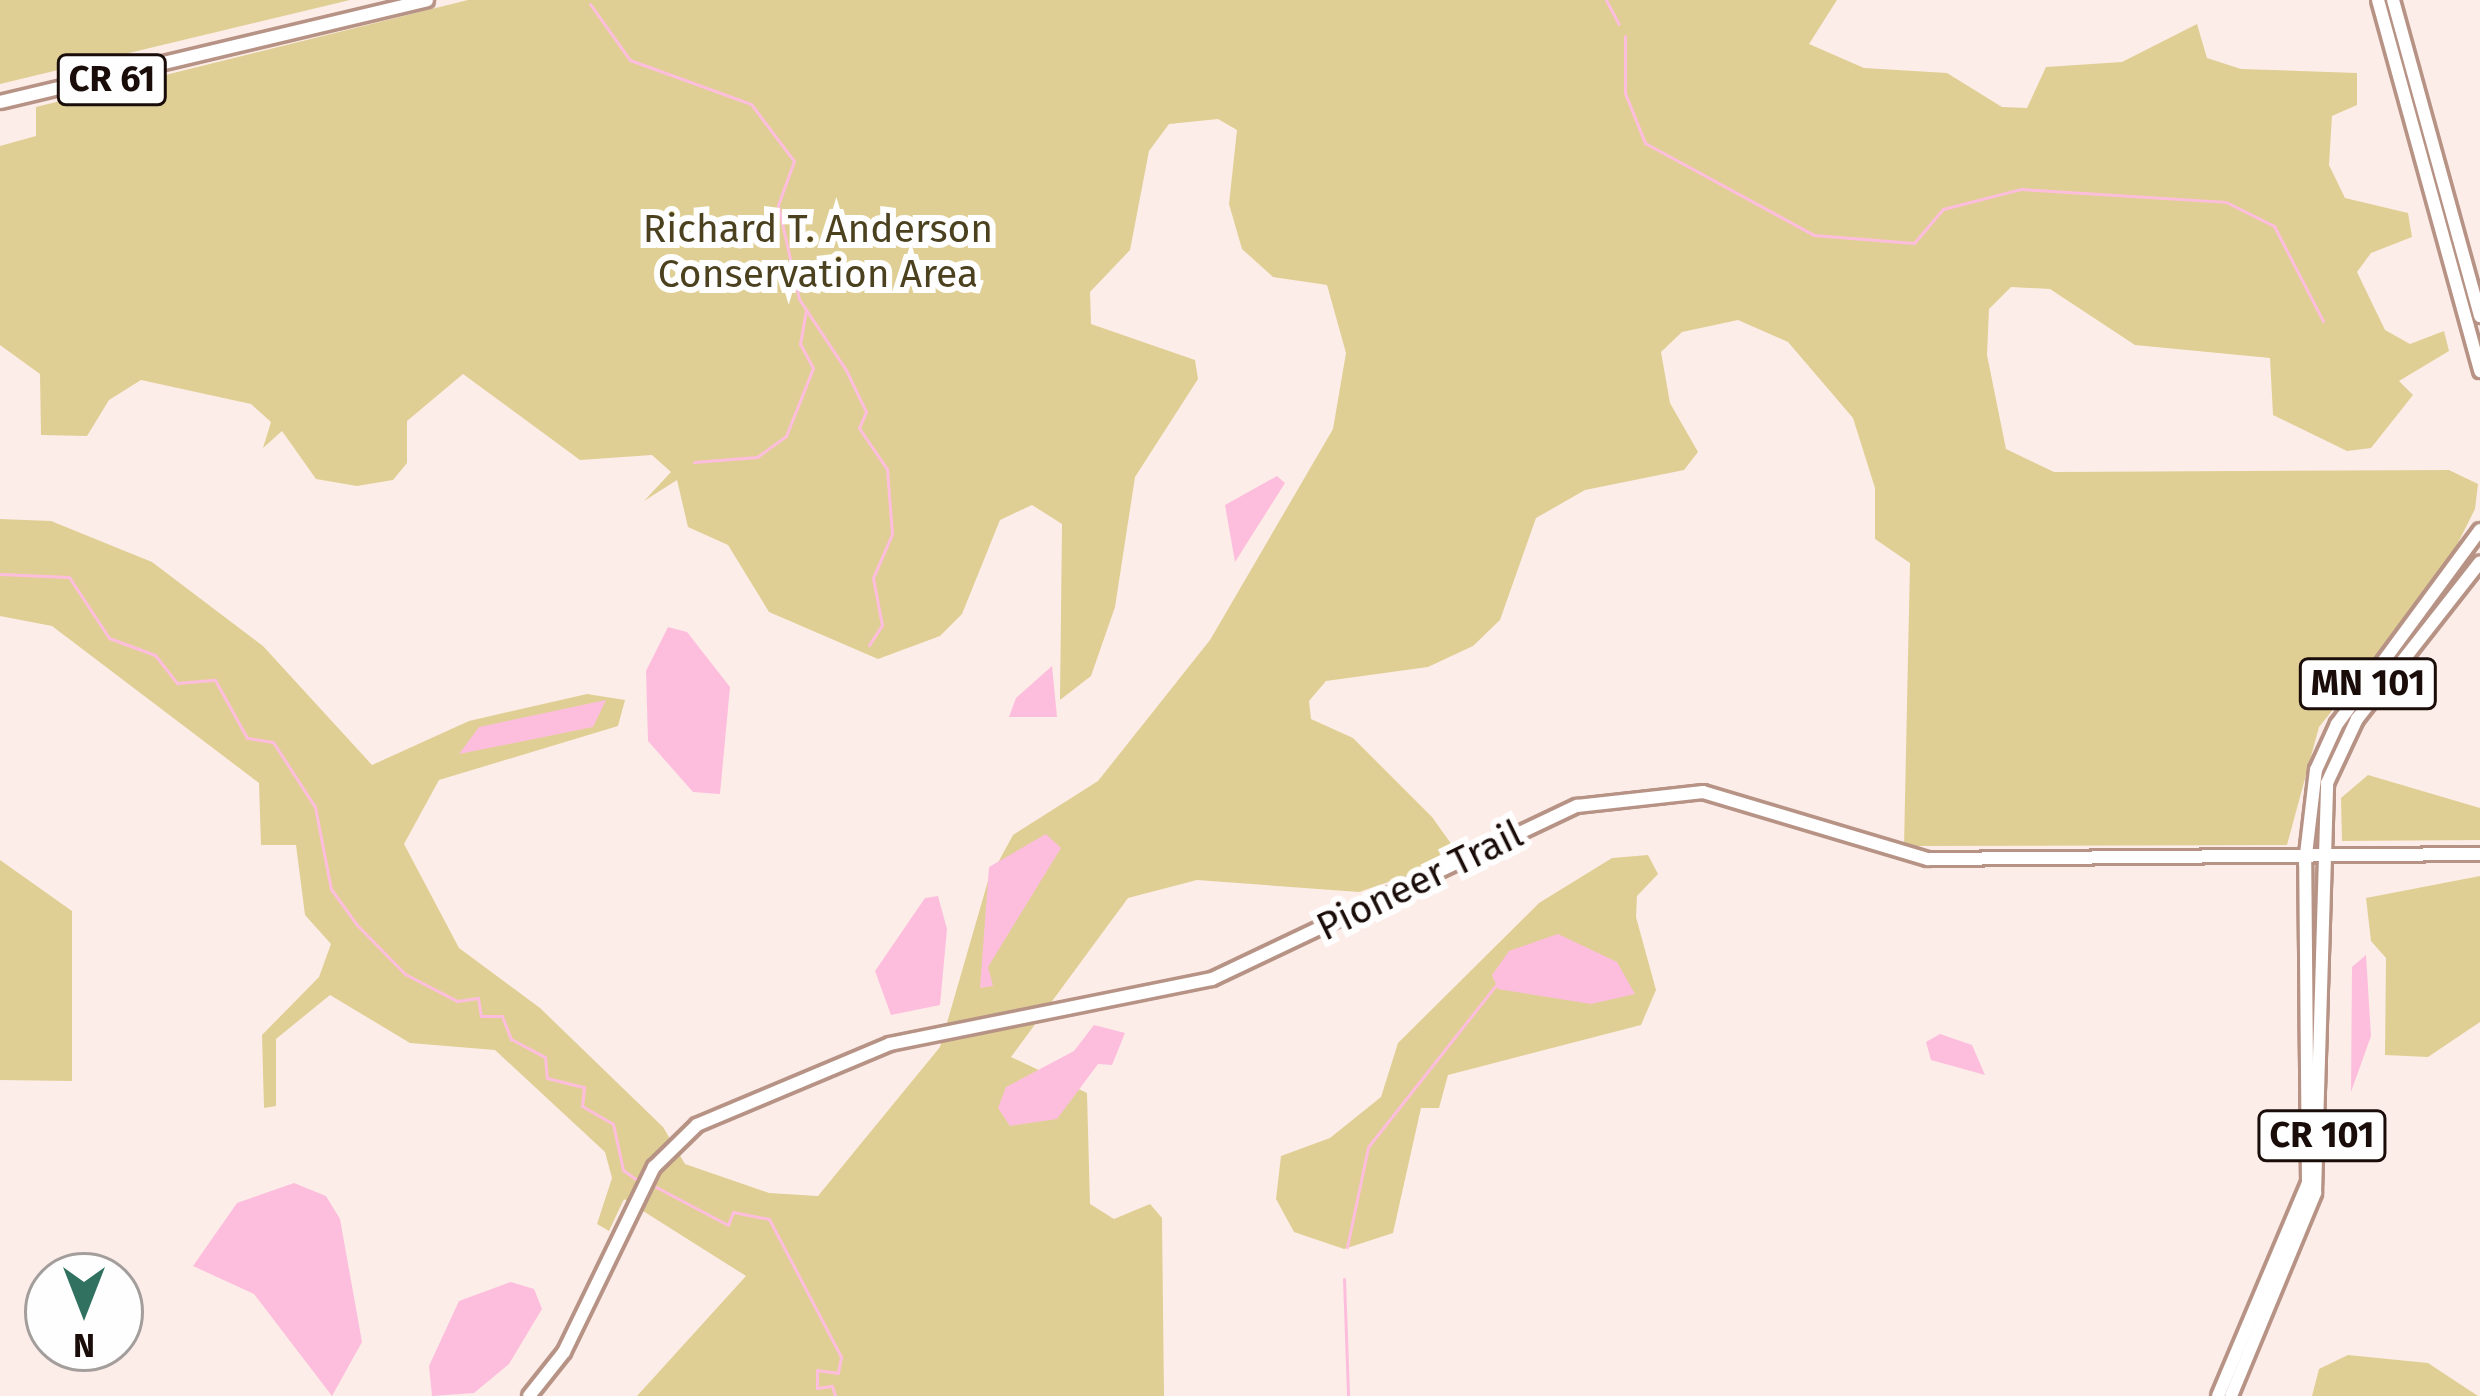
<!DOCTYPE html>
<style>
body{margin:0}
#map{position:relative;width:2480px;height:1396px;overflow:hidden;background:#fdede8;font-family:"Fira Sans",sans-serif}
div>[style]{position:absolute}
[style*='--x']{left:calc(var(--x)*1px);top:calc(var(--y)*1px);width:calc(var(--w)*1px);rotate:calc(var(--a)*1deg)}
.green>*{inset:0;background:#e0cf94}
.water>*{inset:0;background:#fdbede}
.stream>*{height:3px;margin:-1.5px;padding:0 1.5px;transform-origin:1.5px;border-radius:1.5px;background:#fdbede}
.roads{filter:drop-shadow(3px 0 #b79386) drop-shadow(-3px 0 #b79386) drop-shadow(0 3px #b79386) drop-shadow(0 -3px #b79386)}
.major>*{height:12px;margin:-6px;padding:0 6px;transform-origin:6px;border-radius:6px;background:#fff}
span{translate:-50% -50%;white-space:nowrap;text-align:center;line-height:1.15;-webkit-text-stroke:12px #fefefe;paint-order:stroke}
.shield-label span{padding:3px 9px;background:#fefefe;border:3px solid;border-radius:9px;-webkit-text-stroke-width:0}
.shield-label{font-size:36px;color:#1a0d09;font-weight:700}
.park-label{font-size:39px;color:#4b411e}
.street-label{font-size:39px;color:#1a0d09}
.north{position:absolute;left:24px;top:1252px;width:120px;height:120px;box-sizing:border-box;background:#fefefe;border:3px solid #a39e9c;border-radius:50%;rotate:180deg;font-size:33px;font-weight:700;line-height:48px;text-align:center;color:#1a0d09}
.north::after{content:'';display:block;margin:auto;width:42px;height:54px;background:#30715f;clip-path:polygon(50% 0,100% 100%,50% 72%,0 100%)}
</style>
<div id="map">
<div class="green">
<div style="clip-path:polygon(0 0,350px 0,0 84px)"></div>
<div style="clip-path:polygon(468px 0,1837px 0,1809px 44px,1864px 68px,1947px 73px,2002px 107px,2027px 108px,2046px 67px,2122px 62px,2197px 24px,2207px 58px,2241px 69px,2357px 73px,2357px 105px,2332px 116px,2329px 165px,2345px 198px,2408px 213px,2412px 237px,2371px 253px,2357px 272px,2385px 330px,2410px 344px,2444px 331px,2449px 351px,2399px 381px,2413px 395px,2371px 448px,2347px 451px,2273px 415px,2270px 358px,2135px 345px,2050px 289px,2011px 287px,1989px 309px,1987px 355px,2006px 449px,2054px 472px,2449px 470px,2478px 484px,2475px 509px,2444px 571px,2319px 727px,2287px 845px,1904px 846px,1910px 563px,1875px 539px,1875px 488px,1853px 418px,1788px 342px,1738px 320px,1682px 332px,1661px 352px,1670px 403px,1698px 452px,1684px 470px,1585px 490px,1536px 518px,1500px 620px,1473px 646px,1428px 667px,1326px 681px,1309px 701px,1311px 719px,1353px 738px,1432px 817px,1457px 852px,1450px 861px,1359px 892px,1197px 880px,1128px 898px,1011px 1057px,1087px 1093px,1090px 1204px,1114px 1219px,1150px 1204px,1162px 1218px,1164px 1396px,637px 1396px,746px 1276px,624px 1199px,609px 1231px,597px 1224px,612px 1178px,605px 1152px,495px 1050px,410px 1043px,330px 995px,276px 1039px,276px 1106px,264px 1108px,262px 1035px,319px 977px,331px 944px,305px 915px,296px 845px,261px 845px,259px 783px,52px 626px,0 616px,0 519px,51px 521px,152px 562px,263px 646px,372px 765px,469px 721px,587px 694px,625px 700px,618px 726px,439px 780px,404px 844px,459px 948px,540px 1008px,663px 1127px,685px 1164px,769px 1193px,818px 1196px,940px 1047px,988px 881px,1013px 835px,1098px 781px,1210px 640px,1333px 429px,1346px 353px,1327px 285px,1273px 277px,1242px 249px,1229px 204px,1237px 130px,1218px 119px,1169px 124px,1149px 151px,1130px 250px,1090px 292px,1091px 324px,1195px 360px,1198px 379px,1135px 477px,1115px 607px,1091px 676px,1060px 700px,1062px 524px,1032px 505px,1000px 520px,962px 614px,940px 636px,878px 659px,769px 612px,728px 545px,688px 527px,677px 480px,644px 501px,671px 472px,652px 455px,580px 460px,463px 374px,407px 421px,407px 463px,393px 480px,357px 486px,316px 479px,282px 431px,263px 448px,271px 422px,251px 404px,141px 380px,109px 400px,87px 436px,41px 435px,40px 374px,0 345px,0 146px,36px 136px,36px 107px)"></div>
<div style="clip-path:polygon(2368px 775px,2480px 808px,2480px 840px,2342px 841px,2341px 798px)"></div>
<div style="clip-path:polygon(1648px 855px,1658px 874px,1637px 896px,1636px 917px,1656px 990px,1641px 1025px,1448px 1075px,1439px 1108px,1421px 1108px,1393px 1233px,1344px 1249px,1294px 1232px,1276px 1199px,1281px 1156px,1330px 1138px,1381px 1097px,1398px 1043px,1539px 903px,1612px 858px)"></div>
<div style="clip-path:polygon(0 860px,72px 911px,72px 1081px,0 1080px)"></div>
<div style="clip-path:polygon(2480px 876px,2480px 1022px,2428px 1057px,2385px 1055px,2386px 958px,2371px 941px,2366px 898px)"></div>
<div style="clip-path:polygon(2348px 1355px,2428px 1363px,2478px 1396px,2312px 1396px,2319px 1369px)"></div>
</div>
<div class="water">
<div style="clip-path:polygon(1277px 476px,1285px 483px,1235px 562px,1225px 505px)"></div>
<div style="clip-path:polygon(668px 627px,687px 632px,730px 687px,720px 794px,693px 792px,648px 741px,646px 671px)"></div>
<div style="clip-path:polygon(1052px 666px,1057px 717px,1009px 717px,1016px 698px)"></div>
<div style="clip-path:polygon(606px 700px,593px 727px,459px 754px,479px 727px)"></div>
<div style="clip-path:polygon(1046px 834px,1061px 848px,988px 967px,993px 986px,980px 988px,989px 867px)"></div>
<div style="clip-path:polygon(938px 896px,947px 929px,940px 1005px,891px 1015px,875px 971px,925px 898px)"></div>
<div style="clip-path:polygon(1558px 934px,1617px 962px,1635px 994px,1591px 1004px,1498px 989px,1492px 975px,1509px 951px)"></div>
<div style="clip-path:polygon(2366px 955px,2371px 1036px,2351px 1092px,2352px 967px)"></div>
<div style="clip-path:polygon(1094px 1025px,1125px 1033px,1112px 1065px,1098px 1064px,1057px 1119px,1010px 1126px,998px 1108px,1006px 1087px,1074px 1051px)"></div>
<div style="clip-path:polygon(1940px 1034px,1972px 1045px,1985px 1075px,1931px 1060px,1926px 1042px)"></div>
<div style="clip-path:polygon(294px 1183px,326px 1196px,340px 1219px,362px 1342px,332px 1396px,254px 1294px,193px 1266px,237px 1203px)"></div>
<div style="clip-path:polygon(511px 1282px,534px 1289px,542px 1309px,509px 1364px,474px 1393px,432px 1396px,429px 1366px,459px 1301px)"></div>
</div>
<div class="stream">
<div style="--x:1606;--y:0;--w:27;--a:62"></div>
<div style="--x:590;--y:4;--w:69;--a:54.5"></div>
<div style="--x:630;--y:60;--w:129;--a:20"></div>
<div style="--x:751;--y:104;--w:71;--a:53"></div>
<div style="--x:794;--y:161;--w:47;--a:110"></div>
<div style="--x:778;--y:205;--w:96;--a:77.4"></div>
<div style="--x:799;--y:299;--w:85;--a:56.5"></div>
<div style="--x:846;--y:370;--w:47;--a:64.5"></div>
<div style="--x:866;--y:412;--w:17;--a:114"></div>
<div style="--x:859;--y:428;--w:50;--a:55.7"></div>
<div style="--x:887;--y:469;--w:65;--a:85.6"></div>
<div style="--x:892;--y:534;--w:48;--a:113.4"></div>
<div style="--x:873;--y:578;--w:48;--a:79.2"></div>
<div style="--x:882;--y:625;--w:24;--a:123"></div>
<div style="--x:1625;--y:36;--w:57;--a:90"></div>
<div style="--x:1625;--y:93;--w:54;--a:68.2"></div>
<div style="--x:1645;--y:143;--w:192;--a:28.6"></div>
<div style="--x:1814;--y:235;--w:100;--a:4.6"></div>
<div style="--x:1914;--y:243;--w:45;--a:-49.5"></div>
<div style="--x:1943;--y:209;--w:81;--a:-14.4"></div>
<div style="--x:2021;--y:189;--w:205;--a:3.6"></div>
<div style="--x:2226;--y:202;--w:54;--a:26.6"></div>
<div style="--x:2274;--y:226;--w:107;--a:62.7"></div>
<div style="--x:694;--y:462;--w:63;--a:-4.5"></div>
<div style="--x:757;--y:457;--w:36;--a:-36"></div>
<div style="--x:786;--y:436;--w:73;--a:-68.3"></div>
<div style="--x:813;--y:368;--w:27;--a:-118"></div>
<div style="--x:800;--y:344;--w:34;--a:-80"></div>
<div style="--x:0;--y:574;--w:69;--a:2.5"></div>
<div style="--x:69;--y:577;--w:73;--a:56.7"></div>
<div style="--x:109;--y:638;--w:49;--a:20.3"></div>
<div style="--x:155;--y:655;--w:36;--a:52"></div>
<div style="--x:177;--y:683;--w:38;--a:-5"></div>
<div style="--x:215;--y:680;--w:66;--a:61.1"></div>
<div style="--x:247;--y:738;--w:26;--a:9"></div>
<div style="--x:273;--y:742;--w:77;--a:57.1"></div>
<div style="--x:315;--y:807;--w:84;--a:79"></div>
<div style="--x:331;--y:889;--w:44;--a:54.2"></div>
<div style="--x:357;--y:925;--w:69;--a:45.6"></div>
<div style="--x:405;--y:974;--w:59;--a:27.4"></div>
<div style="--x:457;--y:1001;--w:21;--a:-8"></div>
<div style="--x:478;--y:998;--w:18;--a:81"></div>
<div style="--x:481;--y:1016;--w:21;--a:0"></div>
<div style="--x:502;--y:1016;--w:25;--a:69"></div>
<div style="--x:511;--y:1039;--w:38;--a:28"></div>
<div style="--x:545;--y:1057;--w:21;--a:85"></div>
<div style="--x:547;--y:1078;--w:38;--a:14"></div>
<div style="--x:584;--y:1087;--w:19;--a:96"></div>
<div style="--x:582;--y:1106;--w:36;--a:30"></div>
<div style="--x:613;--y:1124;--w:47;--a:77.7"></div>
<div style="--x:623;--y:1170;--w:16;--a:35"></div>
<div style="--x:656;--y:1187;--w:81;--a:27.8"></div>
<div style="--x:728;--y:1225;--w:14;--a:-69"></div>
<div style="--x:733;--y:1212;--w:37;--a:11"></div>
<div style="--x:769;--y:1219;--w:156;--a:62.4"></div>
<div style="--x:841;--y:1357;--w:16;--a:101"></div>
<div style="--x:838;--y:1373;--w:21;--a:-172"></div>
<div style="--x:817;--y:1370;--w:18;--a:90"></div>
<div style="--x:817;--y:1388;--w:15;--a:-8"></div>
<div style="--x:832;--y:1386;--w:10;--a:73"></div>
<div style="--x:1347;--y:1247;--w:102;--a:-78.1"></div>
<div style="--x:1368;--y:1147;--w:206;--a:-51.7"></div>
<div style="--x:1344;--y:1279;--w:117;--a:88"></div>
</div>
<div class="roads">
<div class="major">
<div style="--x:2378;--y:0;--w:385;--a:74.6"></div>
<div style="--x:2393;--y:0;--w:328;--a:74.6"></div>
<div style="--x:0;--y:102;--w:439;--a:-13.4"></div>
<div style="--x:529;--y:1396;--w:56;--a:-51.5"></div>
<div style="--x:564;--y:1352;--w:206;--a:-64.1"></div>
<div style="--x:654;--y:1167;--w:60;--a:-44.3"></div>
<div style="--x:697;--y:1125;--w:209;--a:-22.8"></div>
<div style="--x:890;--y:1044;--w:328;--a:-11.4"></div>
<div style="--x:1212;--y:979;--w:404;--a:-25.4"></div>
<div style="--x:1577;--y:806;--w:127;--a:-6.3"></div>
<div style="--x:1703;--y:792;--w:235;--a:16.6"></div>
<div style="--x:1928;--y:859;--w:552;--a:-0.52"></div>
<div style="--x:2218;--y:1396;--w:231;--a:-67.1"></div>
<div style="--x:2308;--y:1183;--w:320;--a:-90.5"></div>
<div style="--x:2305;--y:863;--w:94;--a:-83.3"></div>
<div style="--x:2316;--y:770;--w:51;--a:-65.5"></div>
<div style="--x:2337;--y:724;--w:241;--a:-53.6"></div>
<div style="--x:2231;--y:1396;--w:220;--a:-67.5"></div>
<div style="--x:2315;--y:1193;--w:410;--a:-88.3"></div>
<div style="--x:2327;--y:783;--w:71;--a:-64.9"></div>
<div style="--x:2357;--y:719;--w:199;--a:-51.9"></div>
</div>
</div>
<div class="shield-label">
<span style="left:112px;top:80px">CR 61</span>
<span style="left:2368px;top:684px">MN 101</span>
<span style="left:2322px;top:1136px">CR 101</span>
</div>
<div class="park-label">
<span style="left:818px;top:252px">Richard T. Anderson<br>Conservation Area</span>
</div>
<div class="street-label">
<span style="left:1420px;top:881px;rotate:-26deg">Pioneer Trail</span>
</div>
<div class="north">N</div>
</div>
